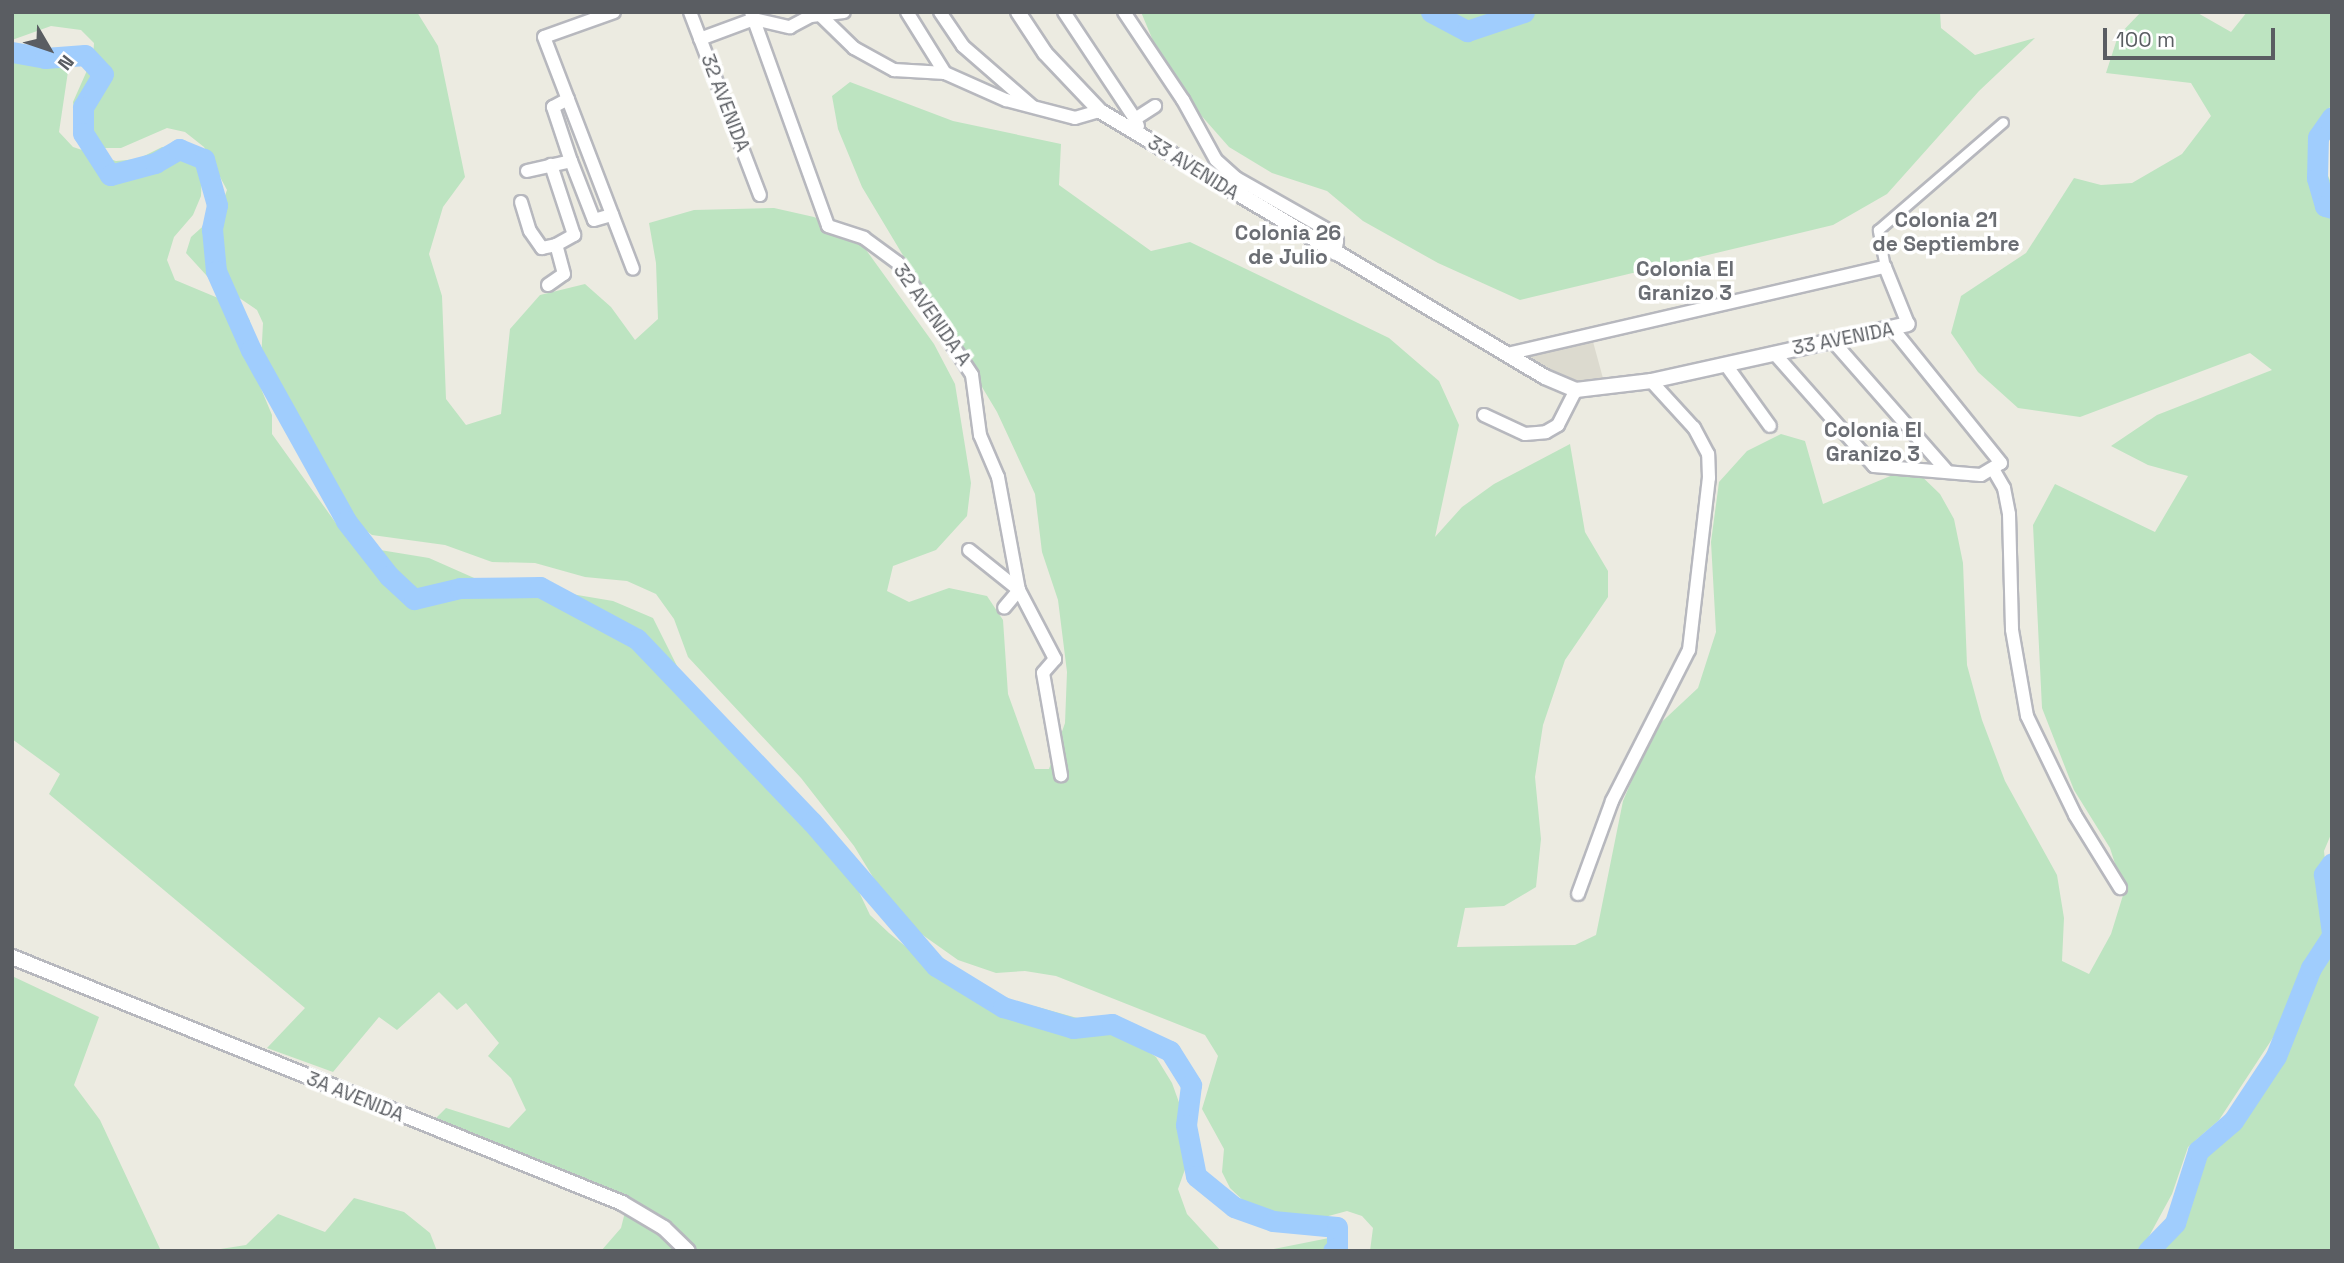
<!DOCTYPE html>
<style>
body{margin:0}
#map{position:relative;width:2344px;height:1263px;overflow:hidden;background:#ecebe1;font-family:"Space Grotesk",sans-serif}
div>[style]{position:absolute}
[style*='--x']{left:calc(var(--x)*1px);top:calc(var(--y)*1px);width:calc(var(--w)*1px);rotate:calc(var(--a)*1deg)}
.education>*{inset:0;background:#dcdacf}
.green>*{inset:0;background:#bde4c1}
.river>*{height:21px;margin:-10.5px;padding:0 10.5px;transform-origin:10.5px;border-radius:10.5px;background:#a0cdfd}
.roads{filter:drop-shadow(2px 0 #b7b8be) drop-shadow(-2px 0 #b7b8be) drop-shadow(0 2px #b7b8be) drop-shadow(0 -2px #b7b8be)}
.pedestrian>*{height:9px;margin:-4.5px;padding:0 4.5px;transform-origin:4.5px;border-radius:4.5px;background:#fff}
.minor>*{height:12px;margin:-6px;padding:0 6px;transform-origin:6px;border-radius:6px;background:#fff}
.tertiary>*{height:14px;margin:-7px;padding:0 7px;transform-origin:7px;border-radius:7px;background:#fff}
span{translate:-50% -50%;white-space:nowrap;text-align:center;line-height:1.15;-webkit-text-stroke:7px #fff;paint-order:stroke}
.street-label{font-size:19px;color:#5a5d62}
.neighbourhood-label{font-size:21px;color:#6b6e74;font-weight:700}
.frame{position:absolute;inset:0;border:14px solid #5a5d62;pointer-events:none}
.north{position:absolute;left:14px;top:14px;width:70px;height:70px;-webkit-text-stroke:5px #fff;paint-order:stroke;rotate:129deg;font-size:19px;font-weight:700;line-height:28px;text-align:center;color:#5a5d62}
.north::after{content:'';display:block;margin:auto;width:24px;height:32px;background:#5a5d62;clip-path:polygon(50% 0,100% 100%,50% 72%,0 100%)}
.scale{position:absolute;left:2103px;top:28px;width:172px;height:32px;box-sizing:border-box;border:4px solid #5a5d62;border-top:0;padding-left:9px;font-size:21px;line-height:24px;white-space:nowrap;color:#5a5d62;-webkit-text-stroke:5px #fff;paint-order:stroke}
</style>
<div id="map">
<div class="education">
<div style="clip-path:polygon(1592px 338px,1604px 382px,1571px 381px,1515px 356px)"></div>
</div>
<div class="green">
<div style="clip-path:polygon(12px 12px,417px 12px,438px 46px,465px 177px,443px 207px,429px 254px,442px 296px,446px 399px,466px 425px,501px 414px,510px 329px,540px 295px,585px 284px,611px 307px,635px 340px,658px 319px,656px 263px,649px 223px,694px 210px,774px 208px,814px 217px,856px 236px,934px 344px,955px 384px,971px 483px,967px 516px,936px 550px,893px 566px,887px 591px,909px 602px,949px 588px,987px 596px,1003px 620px,1008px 694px,1035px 769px,1049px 769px,1065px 723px,1067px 672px,1058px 600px,1042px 552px,1035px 494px,997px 412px,862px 187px,838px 129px,832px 96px,850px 82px,953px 121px,1061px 144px,1059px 185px,1151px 251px,1190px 242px,1389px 338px,1439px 381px,1459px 425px,1435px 537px,1462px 507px,1494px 484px,1570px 444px,1585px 532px,1608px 571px,1608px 597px,1565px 660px,1543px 725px,1535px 777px,1541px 839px,1536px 887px,1504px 906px,1465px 908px,1457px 947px,1575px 945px,1596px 935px,1623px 801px,1653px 730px,1698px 688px,1716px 632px,1711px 542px,1719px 482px,1747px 451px,1781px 434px,1805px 441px,1823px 504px,1912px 467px,1940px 494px,1954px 519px,1963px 563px,1967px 665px,1982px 720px,2005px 781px,2057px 875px,2064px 918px,2062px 961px,2089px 974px,2111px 934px,2124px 892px,2110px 848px,2074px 790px,2042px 708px,2033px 525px,2055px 484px,2155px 532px,2188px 476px,2148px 465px,2111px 446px,2157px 415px,2272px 370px,2250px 353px,2080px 417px,2018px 408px,1978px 372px,1951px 333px,1961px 296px,2026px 253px,2074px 178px,2101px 185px,2132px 183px,2182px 154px,2211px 116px,2191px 83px,2106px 73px,2118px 36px,2141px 12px,2196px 12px,2231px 32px,2247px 12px,2332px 12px,2332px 102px,2314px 143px,2332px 185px,2332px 832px,2324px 851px,2332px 923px,2328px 936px,2276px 1033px,2219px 1120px,2188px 1147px,2172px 1194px,2141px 1251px,1370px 1251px,1373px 1228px,1362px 1216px,1347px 1211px,1288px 1227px,1270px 1226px,1230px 1188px,1222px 1172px,1224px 1149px,1202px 1109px,1218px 1056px,1205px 1035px,1056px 976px,1025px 971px,996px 973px,958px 960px,910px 926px,887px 900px,854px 846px,801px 778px,688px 657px,674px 619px,656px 594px,627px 581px,585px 577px,535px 563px,492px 562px,445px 545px,372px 535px,354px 522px,339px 507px,282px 418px,261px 360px,263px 323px,257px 310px,207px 276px,186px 253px,191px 237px,219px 212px,227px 190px,204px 147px,185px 132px,167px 128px,121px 148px,105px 148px,89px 141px,77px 129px,73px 102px,93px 57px,94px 43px,81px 30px,51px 26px,12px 40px)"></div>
<div style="clip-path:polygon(1141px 12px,1940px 12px,1941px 28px,1975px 55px,2035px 38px,1979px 91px,1887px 194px,1833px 225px,1520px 300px,1438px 263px,1363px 221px,1327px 191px,1272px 173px,1229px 147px,1169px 79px)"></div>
<div style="clip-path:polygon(12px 52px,58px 53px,70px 58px,59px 132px,73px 147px,116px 161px,138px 159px,162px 147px,185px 149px,202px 171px,201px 196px,193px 215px,174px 237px,167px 260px,175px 280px,242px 308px,250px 321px,246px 342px,252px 367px,272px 415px,272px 434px,343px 533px,368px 548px,429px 558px,490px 585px,512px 584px,613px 601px,653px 618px,682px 676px,733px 746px,822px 837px,850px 873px,870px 915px,889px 933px,957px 988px,993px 1004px,1034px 1006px,1117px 1029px,1156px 1057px,1172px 1083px,1194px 1144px,1178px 1189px,1187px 1214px,1221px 1251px,601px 1251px,621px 1228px,627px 1204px,446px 1130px,435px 1119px,446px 1108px,509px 1128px,526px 1110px,511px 1078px,488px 1056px,499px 1043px,466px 1003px,457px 1010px,439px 992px,397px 1030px,379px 1017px,333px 1072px,267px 1048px,305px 1008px,49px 794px,60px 774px,12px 739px)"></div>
<div style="clip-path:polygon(2332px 951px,2332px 1251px,2160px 1251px,2191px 1167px,2210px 1152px,2251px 1097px)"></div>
<div style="clip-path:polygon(12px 976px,99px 1017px,74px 1085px,100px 1120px,161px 1251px,12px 1251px)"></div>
<div style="clip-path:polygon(354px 1198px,404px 1212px,430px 1233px,437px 1251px,208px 1251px,246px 1245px,278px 1214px,325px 1232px)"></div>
<div style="clip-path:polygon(1334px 1237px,1346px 1240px,1348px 1251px,1264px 1251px)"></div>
</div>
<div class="river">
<div style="--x:1431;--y:12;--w:41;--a:27.8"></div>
<div style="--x:1467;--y:31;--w:60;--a:-18.4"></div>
<div style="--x:12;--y:52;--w:34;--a:10"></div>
<div style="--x:45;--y:58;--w:40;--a:-4.3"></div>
<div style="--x:85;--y:55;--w:26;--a:47"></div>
<div style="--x:103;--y:74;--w:39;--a:121"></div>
<div style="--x:83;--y:107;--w:26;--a:90"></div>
<div style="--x:83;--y:133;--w:50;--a:57.3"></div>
<div style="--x:110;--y:175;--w:47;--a:-14.9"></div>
<div style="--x:155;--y:163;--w:28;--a:-30"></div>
<div style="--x:179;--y:149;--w:27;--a:22"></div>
<div style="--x:204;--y:159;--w:48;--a:74.2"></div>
<div style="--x:217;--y:205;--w:25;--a:102"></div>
<div style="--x:212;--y:229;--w:42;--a:84.6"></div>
<div style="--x:216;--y:271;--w:86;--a:66.1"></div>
<div style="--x:251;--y:350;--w:196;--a:60.9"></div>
<div style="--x:346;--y:521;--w:70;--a:52"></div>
<div style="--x:389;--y:576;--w:34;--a:43"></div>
<div style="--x:414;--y:599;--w:47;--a:-13.4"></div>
<div style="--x:460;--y:588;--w:80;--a:-0.7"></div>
<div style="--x:540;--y:587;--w:110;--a:28.2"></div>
<div style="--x:637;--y:639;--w:253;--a:46.3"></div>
<div style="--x:812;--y:822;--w:190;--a:49.3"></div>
<div style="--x:936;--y:966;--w:79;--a:31.5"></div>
<div style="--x:1003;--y:1007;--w:73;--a:16.7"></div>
<div style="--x:1073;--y:1028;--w:39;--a:-6"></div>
<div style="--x:1112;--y:1024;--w:64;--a:25"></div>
<div style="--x:1170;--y:1051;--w:40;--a:58"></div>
<div style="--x:1191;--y:1085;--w:40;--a:97.1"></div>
<div style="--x:1186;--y:1125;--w:52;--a:78.9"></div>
<div style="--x:1196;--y:1176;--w:49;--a:39.2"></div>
<div style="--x:1234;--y:1207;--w:41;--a:19.7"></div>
<div style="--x:1273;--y:1221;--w:64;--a:5.4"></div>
<div style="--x:1337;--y:1227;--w:21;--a:90"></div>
<div style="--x:1337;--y:1248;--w:5;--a:143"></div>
<div style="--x:2332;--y:117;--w:24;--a:125"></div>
<div style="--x:2318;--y:137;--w:41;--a:91.4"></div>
<div style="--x:2317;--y:178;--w:29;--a:74"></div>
<div style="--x:2325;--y:206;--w:7;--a:16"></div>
<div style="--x:2332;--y:863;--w:14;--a:126"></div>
<div style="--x:2324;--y:874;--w:60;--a:82.3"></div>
<div style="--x:2148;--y:1251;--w:39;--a:-46"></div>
<div style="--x:2175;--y:1223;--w:76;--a:-72.3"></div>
<div style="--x:2198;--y:1151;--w:46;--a:-40.6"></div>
<div style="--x:2233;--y:1121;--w:78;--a:-56.5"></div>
<div style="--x:2276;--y:1056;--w:95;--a:-68.3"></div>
<div style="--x:2311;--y:968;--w:38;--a:-57"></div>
</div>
<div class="roads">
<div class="pedestrian">
<div style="--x:1885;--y:267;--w:38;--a:-101"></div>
<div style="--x:1878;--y:230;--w:165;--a:-40.8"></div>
</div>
<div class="minor">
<div style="--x:614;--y:12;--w:74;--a:160.3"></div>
<div style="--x:544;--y:37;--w:248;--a:69"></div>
<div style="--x:690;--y:12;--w:196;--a:69.1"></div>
<div style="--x:751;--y:12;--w:227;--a:70.2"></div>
<div style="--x:828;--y:226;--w:38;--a:18"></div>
<div style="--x:864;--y:238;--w:42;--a:36.3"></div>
<div style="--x:898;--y:263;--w:134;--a:56.5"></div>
<div style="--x:972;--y:375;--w:61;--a:82.4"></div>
<div style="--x:980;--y:435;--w:46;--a:66.8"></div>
<div style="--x:998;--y:477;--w:115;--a:79.5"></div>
<div style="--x:1019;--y:590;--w:78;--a:62.4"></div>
<div style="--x:1055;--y:659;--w:18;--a:131"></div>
<div style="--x:1043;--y:673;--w:104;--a:80"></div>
<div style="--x:817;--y:12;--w:52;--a:44.2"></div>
<div style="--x:854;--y:48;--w:46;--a:28.8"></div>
<div style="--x:894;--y:70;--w:51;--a:3.4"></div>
<div style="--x:945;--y:73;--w:67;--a:23.9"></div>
<div style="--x:1006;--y:100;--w:71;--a:14.6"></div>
<div style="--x:1075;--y:118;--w:26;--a:-16"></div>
<div style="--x:907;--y:12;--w:72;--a:58.1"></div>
<div style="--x:940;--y:12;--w:41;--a:55.9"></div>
<div style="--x:963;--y:46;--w:91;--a:41"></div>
<div style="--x:1064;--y:12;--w:128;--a:56.4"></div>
<div style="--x:1124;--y:12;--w:106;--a:56.2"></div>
<div style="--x:1183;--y:100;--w:68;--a:61.2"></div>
<div style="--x:1216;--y:160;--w:27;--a:42"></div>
<div style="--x:1236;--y:178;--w:109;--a:29.6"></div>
<div style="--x:1331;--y:232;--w:11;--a:56"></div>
<div style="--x:1337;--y:241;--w:13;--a:99"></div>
<div style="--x:700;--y:39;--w:58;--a:-20.3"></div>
<div style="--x:754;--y:19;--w:37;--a:13"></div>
<div style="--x:790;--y:27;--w:24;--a:-28"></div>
<div style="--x:811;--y:16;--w:33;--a:-7"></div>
<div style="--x:568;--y:99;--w:17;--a:152"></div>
<div style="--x:553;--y:107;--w:57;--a:71.6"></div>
<div style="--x:571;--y:161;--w:63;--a:68.7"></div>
<div style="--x:594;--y:220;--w:19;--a:-16"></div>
<div style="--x:1138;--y:126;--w:8;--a:-113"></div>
<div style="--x:1135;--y:119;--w:24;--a:-33"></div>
<div style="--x:527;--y:171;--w:45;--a:-12.8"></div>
<div style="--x:521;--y:202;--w:30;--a:73"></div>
<div style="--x:530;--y:231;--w:21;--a:55"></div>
<div style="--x:542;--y:248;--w:14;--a:-12"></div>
<div style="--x:548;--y:285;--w:19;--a:-35"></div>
<div style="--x:564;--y:274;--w:30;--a:-105"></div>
<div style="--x:556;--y:245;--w:21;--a:-29"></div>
<div style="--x:574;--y:235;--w:74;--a:-108.2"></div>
<div style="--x:1831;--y:339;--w:177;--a:48.7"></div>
<div style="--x:1774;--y:353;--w:151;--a:48.5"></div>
<div style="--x:1874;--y:466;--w:107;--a:4.8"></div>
<div style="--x:1981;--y:475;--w:23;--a:-31"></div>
<div style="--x:2001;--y:463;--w:172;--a:-128.9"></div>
<div style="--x:1507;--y:354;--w:388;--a:-13"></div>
<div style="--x:1885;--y:267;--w:61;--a:68"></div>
<div style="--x:1726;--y:365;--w:75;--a:54.2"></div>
<div style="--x:1484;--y:415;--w:45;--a:24.9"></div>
<div style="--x:1525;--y:434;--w:21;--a:-5"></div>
<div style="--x:1546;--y:432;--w:14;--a:-30"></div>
<div style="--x:1558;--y:425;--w:39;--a:-63"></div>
<div style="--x:1993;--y:469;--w:22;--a:60"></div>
<div style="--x:2004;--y:488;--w:26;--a:79"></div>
<div style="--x:2009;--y:514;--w:116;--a:88.5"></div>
<div style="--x:2012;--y:630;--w:87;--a:80.1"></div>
<div style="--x:2027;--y:716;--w:110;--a:64.1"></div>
<div style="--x:2075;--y:815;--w:86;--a:58.3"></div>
<div style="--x:969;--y:550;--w:64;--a:38.7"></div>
<div style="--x:1019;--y:590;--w:23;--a:130"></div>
<div style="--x:1578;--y:894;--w:99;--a:-69.9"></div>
<div style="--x:1612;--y:801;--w:169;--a:-63"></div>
<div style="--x:1689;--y:650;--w:173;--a:-83.4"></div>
<div style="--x:1709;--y:478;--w:24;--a:-92"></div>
<div style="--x:1708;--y:454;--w:30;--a:-118"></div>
<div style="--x:1694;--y:428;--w:64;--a:-132.5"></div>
</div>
<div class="tertiary">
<div style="--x:1018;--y:12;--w:49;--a:56.6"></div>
<div style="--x:1045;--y:53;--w:80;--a:46.5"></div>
<div style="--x:1100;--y:111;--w:518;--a:30.87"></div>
<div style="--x:1545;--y:377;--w:34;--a:23"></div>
<div style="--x:1576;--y:390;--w:76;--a:-6.8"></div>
<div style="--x:1651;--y:381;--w:263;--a:-12.5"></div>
<div style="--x:12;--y:957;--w:658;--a:21.96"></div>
<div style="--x:622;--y:1203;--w:49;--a:30.8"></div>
<div style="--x:664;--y:1228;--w:33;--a:44"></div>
</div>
</div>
<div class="street-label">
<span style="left:725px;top:103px;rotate:69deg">32 AVENIDA</span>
<span style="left:1193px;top:168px;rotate:32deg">33 AVENIDA</span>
<span style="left:932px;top:315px;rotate:55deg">32 AVENIDA A</span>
<span style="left:1843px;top:339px;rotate:-11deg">33 AVENIDA</span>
<span style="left:355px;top:1097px;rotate:22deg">3A AVENIDA</span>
</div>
<div class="neighbourhood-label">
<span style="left:1946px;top:232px">Colonia 21<br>de Septiembre</span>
<span style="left:1288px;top:245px">Colonia 26<br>de Julio</span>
<span style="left:1685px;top:281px">Colonia El<br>Granizo 3</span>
<span style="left:1873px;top:442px">Colonia El<br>Granizo 3</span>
</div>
<div class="frame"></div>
<div class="north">N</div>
<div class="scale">100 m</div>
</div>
